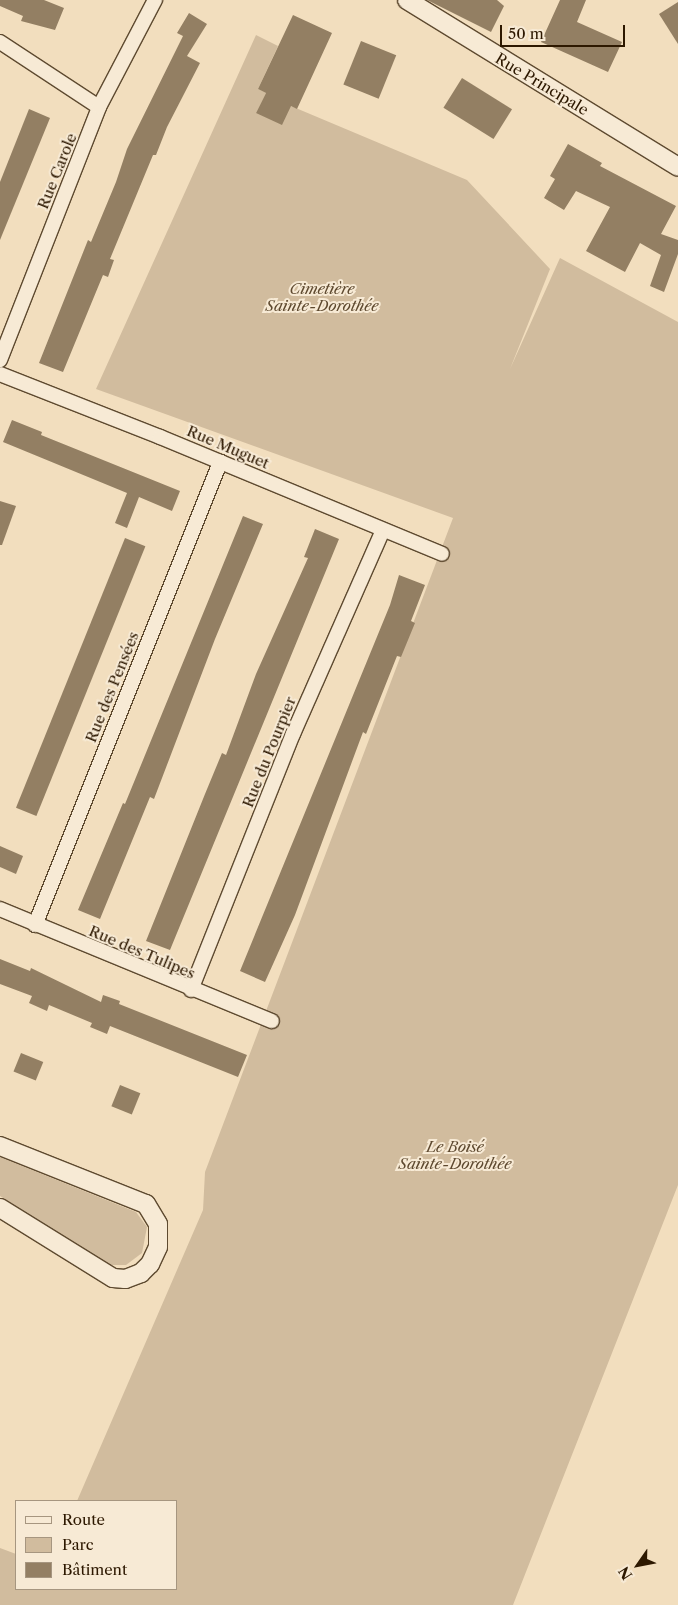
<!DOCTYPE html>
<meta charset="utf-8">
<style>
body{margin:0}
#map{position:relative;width:678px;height:1605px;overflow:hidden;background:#f2debe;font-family:"Libre Caslon Text",serif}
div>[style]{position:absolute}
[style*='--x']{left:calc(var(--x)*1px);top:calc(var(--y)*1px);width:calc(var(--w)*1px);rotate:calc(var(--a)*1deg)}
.green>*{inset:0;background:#d1bc9e}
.building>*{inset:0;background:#937f63;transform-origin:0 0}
.roads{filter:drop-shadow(1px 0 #5e4a30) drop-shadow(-1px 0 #5e4a30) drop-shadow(0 1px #5e4a30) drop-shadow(0 -1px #5e4a30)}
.minor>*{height:14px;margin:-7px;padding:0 7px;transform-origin:7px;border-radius:7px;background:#f7ead5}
.tertiary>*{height:18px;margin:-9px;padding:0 9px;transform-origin:9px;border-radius:9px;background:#f7ead5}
span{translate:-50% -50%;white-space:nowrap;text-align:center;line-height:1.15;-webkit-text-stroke:4px #f7ead5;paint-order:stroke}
.street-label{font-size:15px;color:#2d1800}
.park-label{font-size:15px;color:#5e492f;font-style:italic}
.legend{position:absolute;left:15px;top:1500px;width:162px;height:90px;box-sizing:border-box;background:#f7ead5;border:1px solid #a69680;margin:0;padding:6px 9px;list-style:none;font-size:15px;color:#2d1800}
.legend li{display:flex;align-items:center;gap:10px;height:25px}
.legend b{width:25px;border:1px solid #a69680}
.north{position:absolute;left:613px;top:1540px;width:50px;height:50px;-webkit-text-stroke:4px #f7ead5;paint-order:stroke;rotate:237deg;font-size:14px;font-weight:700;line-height:20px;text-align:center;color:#2d1800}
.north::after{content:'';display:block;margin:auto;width:18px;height:22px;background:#2d1800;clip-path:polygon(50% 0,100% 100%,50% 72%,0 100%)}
.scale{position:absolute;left:500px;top:25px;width:125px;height:22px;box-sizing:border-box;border:2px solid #2d1800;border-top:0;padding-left:6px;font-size:15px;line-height:18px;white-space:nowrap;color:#2d1800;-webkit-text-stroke:4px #f7ead5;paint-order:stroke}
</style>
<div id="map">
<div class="green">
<div style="clip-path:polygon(256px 35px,278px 46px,258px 89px,266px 93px,256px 113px,291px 106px,467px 180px,550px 269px,510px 369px,560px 258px,678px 322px,678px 1185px,513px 1605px,0 1605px,0 1548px,16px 1554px,16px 1589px,176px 1589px,176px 1501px,77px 1501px,203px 1210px,205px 1172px,453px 518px,96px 389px)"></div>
<div style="clip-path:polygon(0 1157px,136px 1212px,147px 1227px,142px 1253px,126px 1265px,109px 1265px,0 1196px)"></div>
</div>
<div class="building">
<div style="clip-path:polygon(0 0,44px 0,64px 8px,55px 30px,21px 21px,23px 16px,0 6px)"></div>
<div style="clip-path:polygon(427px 0,497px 0,504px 6px,491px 32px)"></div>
<div style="clip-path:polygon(560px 0,586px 0,577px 22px,622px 42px,608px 72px,541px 42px)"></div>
<div style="clip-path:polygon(678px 2px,678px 44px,659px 14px)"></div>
<div style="clip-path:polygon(189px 13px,207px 24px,187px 56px,200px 63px,167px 127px,156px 155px,153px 155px,110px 259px,114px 260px,108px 277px,103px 275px,63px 372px,39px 363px,88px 240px,91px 242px,116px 182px,127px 149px,183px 36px,177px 33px)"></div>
<div style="clip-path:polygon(293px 15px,332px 33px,297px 109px,291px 106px,282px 125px,256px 113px,266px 93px,258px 89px)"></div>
<div style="left:361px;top:41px;width:38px;height:47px;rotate:22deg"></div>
<div style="left:462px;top:78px;width:59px;height:35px;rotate:32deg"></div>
<div style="clip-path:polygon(29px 109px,50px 118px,0 240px,0 182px)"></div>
<div style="clip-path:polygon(568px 144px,602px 163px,600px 166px,676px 206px,661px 234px,678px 240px,678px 254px,664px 292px,650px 286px,661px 255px,640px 243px,625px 272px,586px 251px,610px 207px,576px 191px,564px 210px,544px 198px,555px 179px,550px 176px)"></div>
<div style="clip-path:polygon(12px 420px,42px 432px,41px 435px,180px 491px,172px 511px,139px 497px,127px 528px,115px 523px,127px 493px,3px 442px)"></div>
<div style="clip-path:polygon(0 501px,16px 506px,2px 545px,0 545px)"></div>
<div style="clip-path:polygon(243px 516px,263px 524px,215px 639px,154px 799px,150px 797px,100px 919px,78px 910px,123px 803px,125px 804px)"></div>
<div style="clip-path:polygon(315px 529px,339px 539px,170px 950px,146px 941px,205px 794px,222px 753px,226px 755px,256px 674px,308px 558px,304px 557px)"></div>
<div style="left:125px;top:538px;width:22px;height:291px;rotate:22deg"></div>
<div style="clip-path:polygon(399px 575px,425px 585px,411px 621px,415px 623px,401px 657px,397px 656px,366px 734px,363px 732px,295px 915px,265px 982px,240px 971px,390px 605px)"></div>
<div style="clip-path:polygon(0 846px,23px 856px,16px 874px,0 867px)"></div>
<div style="clip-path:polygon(0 959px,30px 971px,31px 968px,101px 1002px,103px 995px,120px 1001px,119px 1004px,247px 1055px,238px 1077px,110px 1026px,107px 1034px,90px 1027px,92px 1023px,49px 1005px,47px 1011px,29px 1003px,32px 996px,0 984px)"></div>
<div style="left:21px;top:1053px;width:24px;height:20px;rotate:22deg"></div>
<div style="left:120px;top:1085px;width:22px;height:23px;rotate:22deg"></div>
</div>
<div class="roads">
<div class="minor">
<div style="--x:0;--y:42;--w:118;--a:33.3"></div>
<div style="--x:0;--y:360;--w:272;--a:-68.6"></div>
<div style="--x:99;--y:107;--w:121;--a:-62.4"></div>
<div style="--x:0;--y:374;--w:172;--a:21.5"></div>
<div style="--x:160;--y:437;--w:305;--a:22.5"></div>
<div style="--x:0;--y:909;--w:294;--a:22.4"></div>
<div style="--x:35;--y:925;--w:499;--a:-68.2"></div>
<div style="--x:191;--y:990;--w:276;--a:-68.3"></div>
<div style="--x:293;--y:734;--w:223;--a:-66.2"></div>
</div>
<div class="tertiary">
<div style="--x:407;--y:0;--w:318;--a:31.6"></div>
<div style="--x:0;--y:1146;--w:157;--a:21.7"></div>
<div style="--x:146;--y:1204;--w:23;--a:59"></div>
<div style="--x:158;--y:1224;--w:23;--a:90"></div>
<div style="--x:158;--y:1247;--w:19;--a:115"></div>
<div style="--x:150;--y:1264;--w:13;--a:135"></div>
<div style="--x:141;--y:1273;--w:17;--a:159"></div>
<div style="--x:125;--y:1279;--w:12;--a:-175"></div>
<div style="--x:113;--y:1278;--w:133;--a:-148.2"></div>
</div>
</div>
<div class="street-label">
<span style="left:542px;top:84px;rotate:31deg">Rue Principale</span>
<span style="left:57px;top:171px;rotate:-68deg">Rue Carole</span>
<span style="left:228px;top:447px;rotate:23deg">Rue Muguet</span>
<span style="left:112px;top:687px;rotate:-68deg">Rue des Pensées</span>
<span style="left:269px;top:752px;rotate:-68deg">Rue du Pourpier</span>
<span style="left:142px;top:952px;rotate:23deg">Rue des Tulipes</span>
</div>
<div class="park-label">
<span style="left:322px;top:297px">Cimetière<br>Sainte-Dorothée</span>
<span style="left:455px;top:1155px">Le Boisé<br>Sainte-Dorothée</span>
</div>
<ul class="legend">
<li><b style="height:6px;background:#f7ead5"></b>Route</li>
<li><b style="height:14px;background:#d1bc9e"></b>Parc</li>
<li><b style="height:14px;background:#937f63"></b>Bâtiment</li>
</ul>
<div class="north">N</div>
<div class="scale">50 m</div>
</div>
